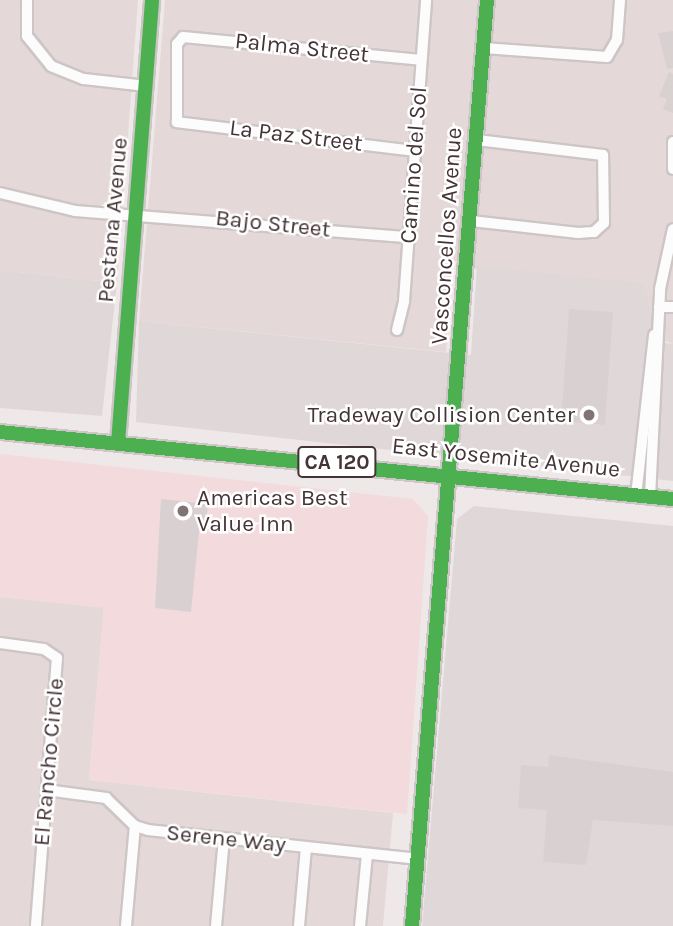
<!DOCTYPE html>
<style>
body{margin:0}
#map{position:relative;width:673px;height:926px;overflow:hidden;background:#efe8e8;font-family:Karla,sans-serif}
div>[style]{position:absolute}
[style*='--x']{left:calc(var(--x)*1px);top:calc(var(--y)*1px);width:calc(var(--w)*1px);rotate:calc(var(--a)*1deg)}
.residential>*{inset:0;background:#e5d8d8}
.commercial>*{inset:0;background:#f2dadd}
.industrial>*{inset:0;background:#e0d8d8}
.building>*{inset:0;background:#d9d0d1}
.roads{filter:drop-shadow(2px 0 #cdc5c6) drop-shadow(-2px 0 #cdc5c6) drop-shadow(0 2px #cdc5c6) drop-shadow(0 -2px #cdc5c6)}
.street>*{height:10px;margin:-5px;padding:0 5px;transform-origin:5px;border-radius:5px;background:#fdfcfc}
.fast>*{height:14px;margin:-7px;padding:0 7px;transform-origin:7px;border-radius:7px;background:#4caf50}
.dots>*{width:19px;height:19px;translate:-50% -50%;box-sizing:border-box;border:4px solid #fff;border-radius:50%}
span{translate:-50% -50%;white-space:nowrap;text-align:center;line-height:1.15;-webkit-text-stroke:5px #fff;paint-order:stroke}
.shield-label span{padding:2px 5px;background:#fff;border:2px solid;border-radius:5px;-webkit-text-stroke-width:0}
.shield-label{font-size:21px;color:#443436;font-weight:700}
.street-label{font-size:23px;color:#443436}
.poi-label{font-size:23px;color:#443436}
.right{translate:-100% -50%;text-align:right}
.left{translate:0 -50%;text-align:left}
</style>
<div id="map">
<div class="residential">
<div style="clip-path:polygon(0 0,138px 0,117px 283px,0 270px)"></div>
<div style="clip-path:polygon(165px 0,673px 0,673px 344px,452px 260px,446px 352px,139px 321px)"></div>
<div style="clip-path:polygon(0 597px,104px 607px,89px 780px,393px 813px,383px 926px,0 926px)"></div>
</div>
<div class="commercial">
<div style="clip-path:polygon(0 454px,413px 499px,428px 516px,407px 814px,89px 780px,104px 608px,0 597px)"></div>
</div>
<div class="industrial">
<div style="clip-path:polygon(477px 266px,642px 283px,660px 342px,673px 344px,673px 481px,136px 422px,139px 321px,471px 355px)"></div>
<div style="clip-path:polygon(0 270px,117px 283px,102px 416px,0 408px)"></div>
<div style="clip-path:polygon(474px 506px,673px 526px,673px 926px,422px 926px,457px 519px)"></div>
</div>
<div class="building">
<div style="clip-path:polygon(673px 31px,673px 68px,667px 69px,658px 33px)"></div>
<div style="clip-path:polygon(669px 72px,673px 74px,673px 113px,663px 109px,667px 99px,659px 96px)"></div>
<div style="clip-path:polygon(569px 309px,613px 312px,605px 425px,568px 422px,570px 408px,562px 408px)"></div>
<div style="clip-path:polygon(161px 499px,208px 504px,206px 522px,200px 521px,191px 612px,155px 608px)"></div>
<div style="clip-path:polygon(549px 755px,673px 772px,673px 826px,593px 820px,586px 865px,543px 862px,547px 810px,518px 808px,521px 765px,548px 767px)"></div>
</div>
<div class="roads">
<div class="street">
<div style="--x:27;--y:1;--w:35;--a:90"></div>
<div style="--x:27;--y:36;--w:38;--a:51"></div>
<div style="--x:51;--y:66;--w:35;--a:22"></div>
<div style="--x:84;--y:79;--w:63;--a:6.3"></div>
<div style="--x:484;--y:48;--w:123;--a:4.2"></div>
<div style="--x:607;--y:57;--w:20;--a:-60"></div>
<div style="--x:617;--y:40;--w:40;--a:-85.7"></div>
<div style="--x:673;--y:142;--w:27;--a:90"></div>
<div style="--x:415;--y:151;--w:240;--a:-173.1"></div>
<div style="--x:177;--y:122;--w:78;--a:-90"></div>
<div style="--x:177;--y:44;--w:9;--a:-49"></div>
<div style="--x:183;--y:37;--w:239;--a:5.5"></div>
<div style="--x:0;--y:193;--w:77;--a:13.5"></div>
<div style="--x:75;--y:211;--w:334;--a:4.5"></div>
<div style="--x:471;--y:221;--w:108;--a:6.4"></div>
<div style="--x:578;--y:233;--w:16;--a:-4"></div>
<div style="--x:594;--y:232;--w:13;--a:-42"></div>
<div style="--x:604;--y:223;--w:68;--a:-90.8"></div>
<div style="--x:603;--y:155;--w:127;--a:-173.2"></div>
<div style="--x:659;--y:307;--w:14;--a:0"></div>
<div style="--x:397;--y:330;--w:30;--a:-76"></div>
<div style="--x:404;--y:301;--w:302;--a:-85.8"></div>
<div style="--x:636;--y:496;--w:162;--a:-83.6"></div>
<div style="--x:650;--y:497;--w:208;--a:-87.2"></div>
<div style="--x:660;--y:289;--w:61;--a:-77.8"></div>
<div style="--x:0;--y:643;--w:44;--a:7.8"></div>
<div style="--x:44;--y:649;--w:16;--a:35"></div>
<div style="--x:57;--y:658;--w:269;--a:94.5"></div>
<div style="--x:46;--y:790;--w:61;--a:7.6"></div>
<div style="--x:106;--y:798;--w:40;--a:44"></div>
<div style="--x:135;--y:826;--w:14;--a:17"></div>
<div style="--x:148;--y:830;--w:272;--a:6.1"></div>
<div style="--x:126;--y:926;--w:100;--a:-84.9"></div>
<div style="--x:216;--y:926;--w:88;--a:-84.8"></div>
<div style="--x:299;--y:926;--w:79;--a:-84.9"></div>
<div style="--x:360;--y:926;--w:71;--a:-84.4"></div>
</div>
<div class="fast">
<div style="--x:0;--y:432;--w:676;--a:5.69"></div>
<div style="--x:118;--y:443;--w:444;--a:-85.6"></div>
<div style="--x:412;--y:926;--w:929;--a:-85.37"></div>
</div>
</div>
<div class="dots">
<div style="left:589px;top:415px;background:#807374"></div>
<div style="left:183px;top:511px;background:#807374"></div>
</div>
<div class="shield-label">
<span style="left:337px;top:462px">CA 120</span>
</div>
<div class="street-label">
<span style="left:302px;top:48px;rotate:6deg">Palma Street</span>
<span style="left:296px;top:136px;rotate:7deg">La Paz Street</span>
<span style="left:414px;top:165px;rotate:-86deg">Camino del Sol</span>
<span style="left:113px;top:220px;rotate:-85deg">Pestana Avenue</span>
<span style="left:273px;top:224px;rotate:6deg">Bajo Street</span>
<span style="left:447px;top:236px;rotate:-86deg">Vasconcellos Avenue</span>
<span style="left:506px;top:458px;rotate:6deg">East Yosemite Avenue</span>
<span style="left:49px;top:762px;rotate:-85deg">El Rancho Circle</span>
<span style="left:226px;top:839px;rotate:6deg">Serene Way</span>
</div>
<div class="poi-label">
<span class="right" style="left:575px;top:415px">Tradeway Collision Center</span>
<span class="left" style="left:197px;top:511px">Americas Best<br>Value Inn</span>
</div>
</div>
